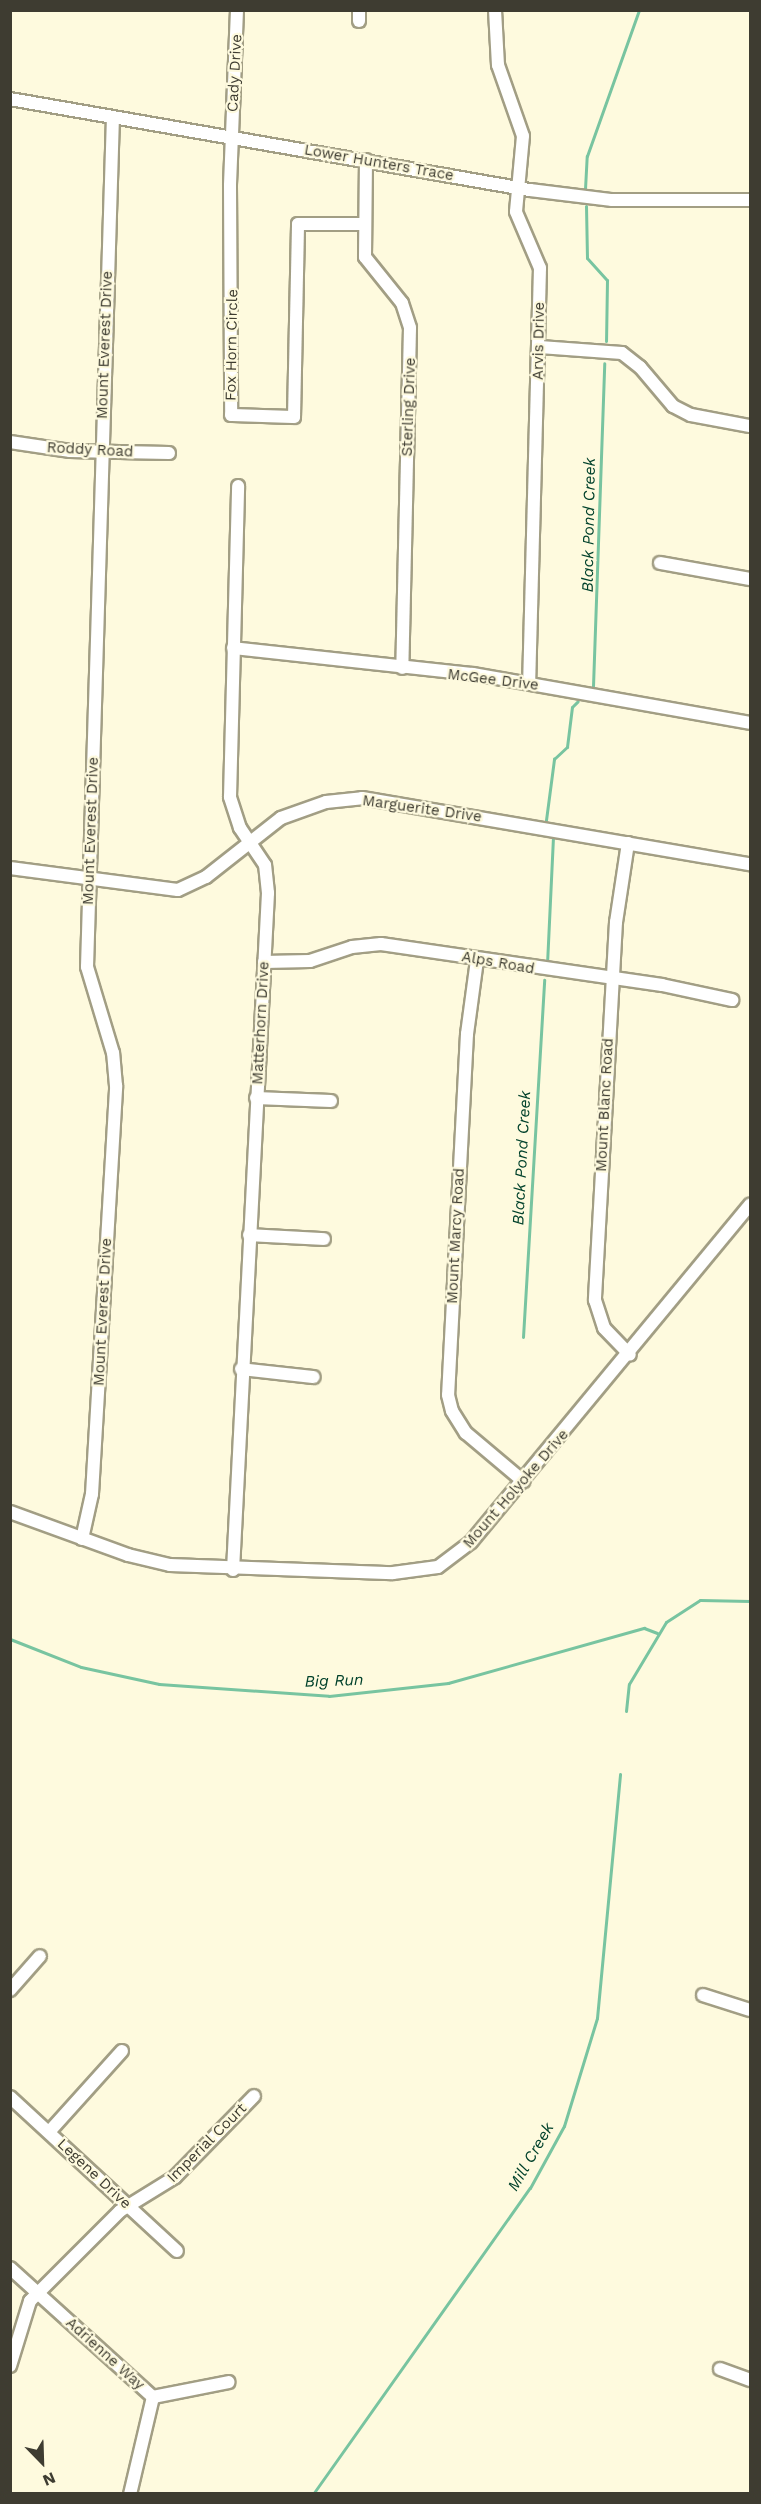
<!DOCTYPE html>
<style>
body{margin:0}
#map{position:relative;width:761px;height:2504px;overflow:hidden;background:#fefade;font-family:"Work Sans",sans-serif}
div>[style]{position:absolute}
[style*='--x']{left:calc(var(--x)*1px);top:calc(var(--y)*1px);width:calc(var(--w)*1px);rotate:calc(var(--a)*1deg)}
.stream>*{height:3px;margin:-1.5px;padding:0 1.5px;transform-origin:1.5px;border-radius:1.5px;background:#78c4a0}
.roads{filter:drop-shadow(2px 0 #a29e84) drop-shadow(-2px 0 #a29e84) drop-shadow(0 2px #a29e84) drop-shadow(0 -2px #a29e84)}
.minor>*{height:12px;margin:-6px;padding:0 6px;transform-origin:6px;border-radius:6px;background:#fff}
span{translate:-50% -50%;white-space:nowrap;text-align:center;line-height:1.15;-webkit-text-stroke:4.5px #fefade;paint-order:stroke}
.street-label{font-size:15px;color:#3e3c31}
.water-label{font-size:16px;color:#00412b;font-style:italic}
.frame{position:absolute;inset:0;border:12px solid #3e3c31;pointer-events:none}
.north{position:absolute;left:12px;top:2432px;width:60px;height:60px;-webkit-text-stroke:4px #fefade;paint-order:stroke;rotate:157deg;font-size:16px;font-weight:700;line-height:24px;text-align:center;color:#3e3c31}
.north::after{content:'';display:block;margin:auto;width:21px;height:27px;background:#3e3c31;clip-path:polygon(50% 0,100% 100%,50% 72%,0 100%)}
</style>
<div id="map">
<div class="stream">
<div style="--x:585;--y:189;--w:33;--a:-87"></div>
<div style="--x:587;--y:156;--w:155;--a:-70.4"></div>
<div style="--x:586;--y:206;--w:52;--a:88.9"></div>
<div style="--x:587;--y:258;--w:30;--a:48"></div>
<div style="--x:607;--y:280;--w:61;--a:90.9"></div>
<div style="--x:593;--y:686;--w:323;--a:-88"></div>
<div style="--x:546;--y:820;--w:62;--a:-82.5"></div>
<div style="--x:554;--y:759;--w:18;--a:-43"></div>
<div style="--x:567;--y:747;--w:40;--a:-82.9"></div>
<div style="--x:572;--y:707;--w:8;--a:-45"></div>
<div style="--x:547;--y:964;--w:126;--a:-87.3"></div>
<div style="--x:523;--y:1337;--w:358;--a:-86.6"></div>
<div style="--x:10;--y:1639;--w:76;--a:21.5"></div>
<div style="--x:81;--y:1667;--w:80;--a:12.3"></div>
<div style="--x:159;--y:1684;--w:170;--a:4"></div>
<div style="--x:329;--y:1696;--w:120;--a:-6.2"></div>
<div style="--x:448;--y:1683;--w:204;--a:-15.7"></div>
<div style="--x:644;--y:1628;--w:14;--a:21"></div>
<div style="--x:626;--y:1711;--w:27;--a:-84"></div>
<div style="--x:629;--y:1684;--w:72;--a:-59.2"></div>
<div style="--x:666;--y:1622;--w:40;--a:-32.9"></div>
<div style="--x:700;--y:1600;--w:50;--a:1.1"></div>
<div style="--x:313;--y:2494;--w:375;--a:-54.7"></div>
<div style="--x:530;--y:2188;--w:71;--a:-61.3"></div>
<div style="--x:564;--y:2126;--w:113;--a:-73"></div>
<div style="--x:597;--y:2018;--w:245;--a:-84.6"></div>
</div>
<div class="roads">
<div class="minor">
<div style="--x:237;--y:10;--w:176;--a:92.3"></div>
<div style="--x:230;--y:186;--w:229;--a:89.7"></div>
<div style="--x:231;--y:415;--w:63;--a:1.8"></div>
<div style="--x:294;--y:417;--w:193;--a:-88.8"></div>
<div style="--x:298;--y:224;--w:65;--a:0"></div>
<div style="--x:359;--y:10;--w:11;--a:90"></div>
<div style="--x:495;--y:10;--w:55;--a:86.9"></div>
<div style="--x:498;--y:65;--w:75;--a:70.6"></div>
<div style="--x:523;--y:136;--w:76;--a:95.3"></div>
<div style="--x:516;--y:212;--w:61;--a:66.8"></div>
<div style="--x:540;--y:268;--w:415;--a:91.5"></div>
<div style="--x:10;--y:99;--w:528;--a:9.93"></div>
<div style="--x:530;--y:190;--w:83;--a:7"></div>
<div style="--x:612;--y:200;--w:138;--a:0"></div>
<div style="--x:366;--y:160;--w:97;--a:90.6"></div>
<div style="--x:365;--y:257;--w:59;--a:51.2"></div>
<div style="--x:402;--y:303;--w:26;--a:72"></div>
<div style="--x:410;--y:328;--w:340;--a:91.3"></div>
<div style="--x:540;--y:347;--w:82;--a:4.2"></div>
<div style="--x:622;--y:353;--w:23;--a:38"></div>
<div style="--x:640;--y:367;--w:51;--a:49.8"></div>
<div style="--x:673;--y:406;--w:20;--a:27"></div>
<div style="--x:691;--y:415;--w:60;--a:10.6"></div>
<div style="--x:10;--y:442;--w:61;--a:8.5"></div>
<div style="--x:70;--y:451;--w:99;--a:1.2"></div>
<div style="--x:660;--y:563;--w:91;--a:10.1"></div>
<div style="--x:233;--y:648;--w:241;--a:6.2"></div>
<div style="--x:473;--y:674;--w:281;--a:10"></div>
<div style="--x:628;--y:843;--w:80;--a:98.6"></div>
<div style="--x:616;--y:922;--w:379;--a:93.2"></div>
<div style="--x:595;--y:1300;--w:29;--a:72"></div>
<div style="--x:604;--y:1328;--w:37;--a:46"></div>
<div style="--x:10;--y:868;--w:169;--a:7.5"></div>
<div style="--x:178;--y:890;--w:31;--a:-25"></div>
<div style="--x:206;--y:877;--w:95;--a:-38.2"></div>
<div style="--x:281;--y:818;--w:48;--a:-19.6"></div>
<div style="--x:326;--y:802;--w:36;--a:-6"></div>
<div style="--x:362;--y:798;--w:394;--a:9.7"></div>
<div style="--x:477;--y:960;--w:75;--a:97.7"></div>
<div style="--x:467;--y:1034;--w:361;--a:93"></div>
<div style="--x:448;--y:1395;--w:16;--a:76"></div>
<div style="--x:452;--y:1411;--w:26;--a:58"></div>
<div style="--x:466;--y:1433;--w:75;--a:40.1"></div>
<div style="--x:264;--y:962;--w:46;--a:-1.2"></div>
<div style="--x:310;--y:961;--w:44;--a:-18.4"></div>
<div style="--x:352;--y:947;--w:29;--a:-6"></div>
<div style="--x:381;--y:944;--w:284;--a:8.3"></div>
<div style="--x:662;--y:985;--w:72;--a:12.1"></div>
<div style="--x:256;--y:1098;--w:75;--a:2.3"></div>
<div style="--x:249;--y:1235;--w:75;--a:3.1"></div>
<div style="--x:241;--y:1369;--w:73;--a:6.3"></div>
<div style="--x:10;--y:1512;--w:126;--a:20"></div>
<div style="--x:128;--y:1555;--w:43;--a:13.4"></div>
<div style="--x:170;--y:1565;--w:223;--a:2.1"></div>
<div style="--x:393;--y:1573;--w:45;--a:-7.6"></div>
<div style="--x:438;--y:1567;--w:41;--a:-37.1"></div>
<div style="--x:471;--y:1542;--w:438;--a:-50.4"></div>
<div style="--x:82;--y:1539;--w:46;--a:-77.5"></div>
<div style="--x:92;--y:1494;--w:409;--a:-86.6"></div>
<div style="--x:116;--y:1086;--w:33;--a:-95"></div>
<div style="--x:113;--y:1053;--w:90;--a:-106.8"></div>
<div style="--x:87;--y:967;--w:850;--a:-88.25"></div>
<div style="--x:233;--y:1570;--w:678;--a:-87.04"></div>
<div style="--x:268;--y:893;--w:28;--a:-96"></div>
<div style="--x:265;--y:865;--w:45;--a:-124"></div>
<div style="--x:240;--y:828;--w:33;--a:-108"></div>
<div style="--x:230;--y:797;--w:311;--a:-88.5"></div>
<div style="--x:10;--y:1990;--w:45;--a:-48.6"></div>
<div style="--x:703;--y:1995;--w:49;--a:17.7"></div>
<div style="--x:10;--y:2097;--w:227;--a:42.7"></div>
<div style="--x:49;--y:2132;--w:109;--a:-48"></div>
<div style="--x:10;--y:2268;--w:193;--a:42.1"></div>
<div style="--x:153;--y:2397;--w:100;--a:103.3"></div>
<div style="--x:10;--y:2366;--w:68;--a:-72.9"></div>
<div style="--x:30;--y:2301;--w:127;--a:-45"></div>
<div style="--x:120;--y:2211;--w:65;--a:-31.7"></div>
<div style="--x:175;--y:2177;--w:113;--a:-45.7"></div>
<div style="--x:720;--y:2369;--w:32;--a:20"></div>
<div style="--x:153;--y:2397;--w:77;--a:-11.2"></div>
</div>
</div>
<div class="street-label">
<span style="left:235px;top:73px;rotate:-87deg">Cady Drive</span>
<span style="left:379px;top:163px;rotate:10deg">Lower Hunters Trace</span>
<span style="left:539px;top:341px;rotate:-89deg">Arvis Drive</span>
<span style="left:105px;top:345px;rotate:-88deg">Mount Everest Drive</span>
<span style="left:232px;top:345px;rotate:-89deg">Fox Horn Circle</span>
<span style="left:409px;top:407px;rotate:-88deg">Sterling Drive</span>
<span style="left:90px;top:450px;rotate:3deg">Roddy Road</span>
<span style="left:493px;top:680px;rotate:7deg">McGee Drive</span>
<span style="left:422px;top:809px;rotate:8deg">Marguerite Drive</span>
<span style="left:91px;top:831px;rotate:-88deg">Mount Everest Drive</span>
<span style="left:498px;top:963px;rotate:10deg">Alps Road</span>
<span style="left:261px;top:1023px;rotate:-87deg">Matterhorn Drive</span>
<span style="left:605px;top:1105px;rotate:-87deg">Mount Blanc Road</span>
<span style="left:456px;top:1236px;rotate:-87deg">Mount Marcy Road</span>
<span style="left:103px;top:1312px;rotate:-87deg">Mount Everest Drive</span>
<span style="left:516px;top:1489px;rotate:-49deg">Mount Holyoke Drive</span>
<span style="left:207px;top:2143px;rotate:-45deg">Imperial Court</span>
<span style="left:94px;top:2174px;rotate:43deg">Legene Drive</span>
<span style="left:105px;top:2354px;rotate:42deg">Adrienne Way</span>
</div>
<div class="water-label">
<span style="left:589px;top:525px;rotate:-89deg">Black Pond Creek</span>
<span style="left:522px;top:1158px;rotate:-87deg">Black Pond Creek</span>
<span style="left:334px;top:1681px;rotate:-2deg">Big Run</span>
<span style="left:531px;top:2157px;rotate:-60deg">Mill Creek</span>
</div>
<div class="frame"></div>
<div class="north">N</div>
</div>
